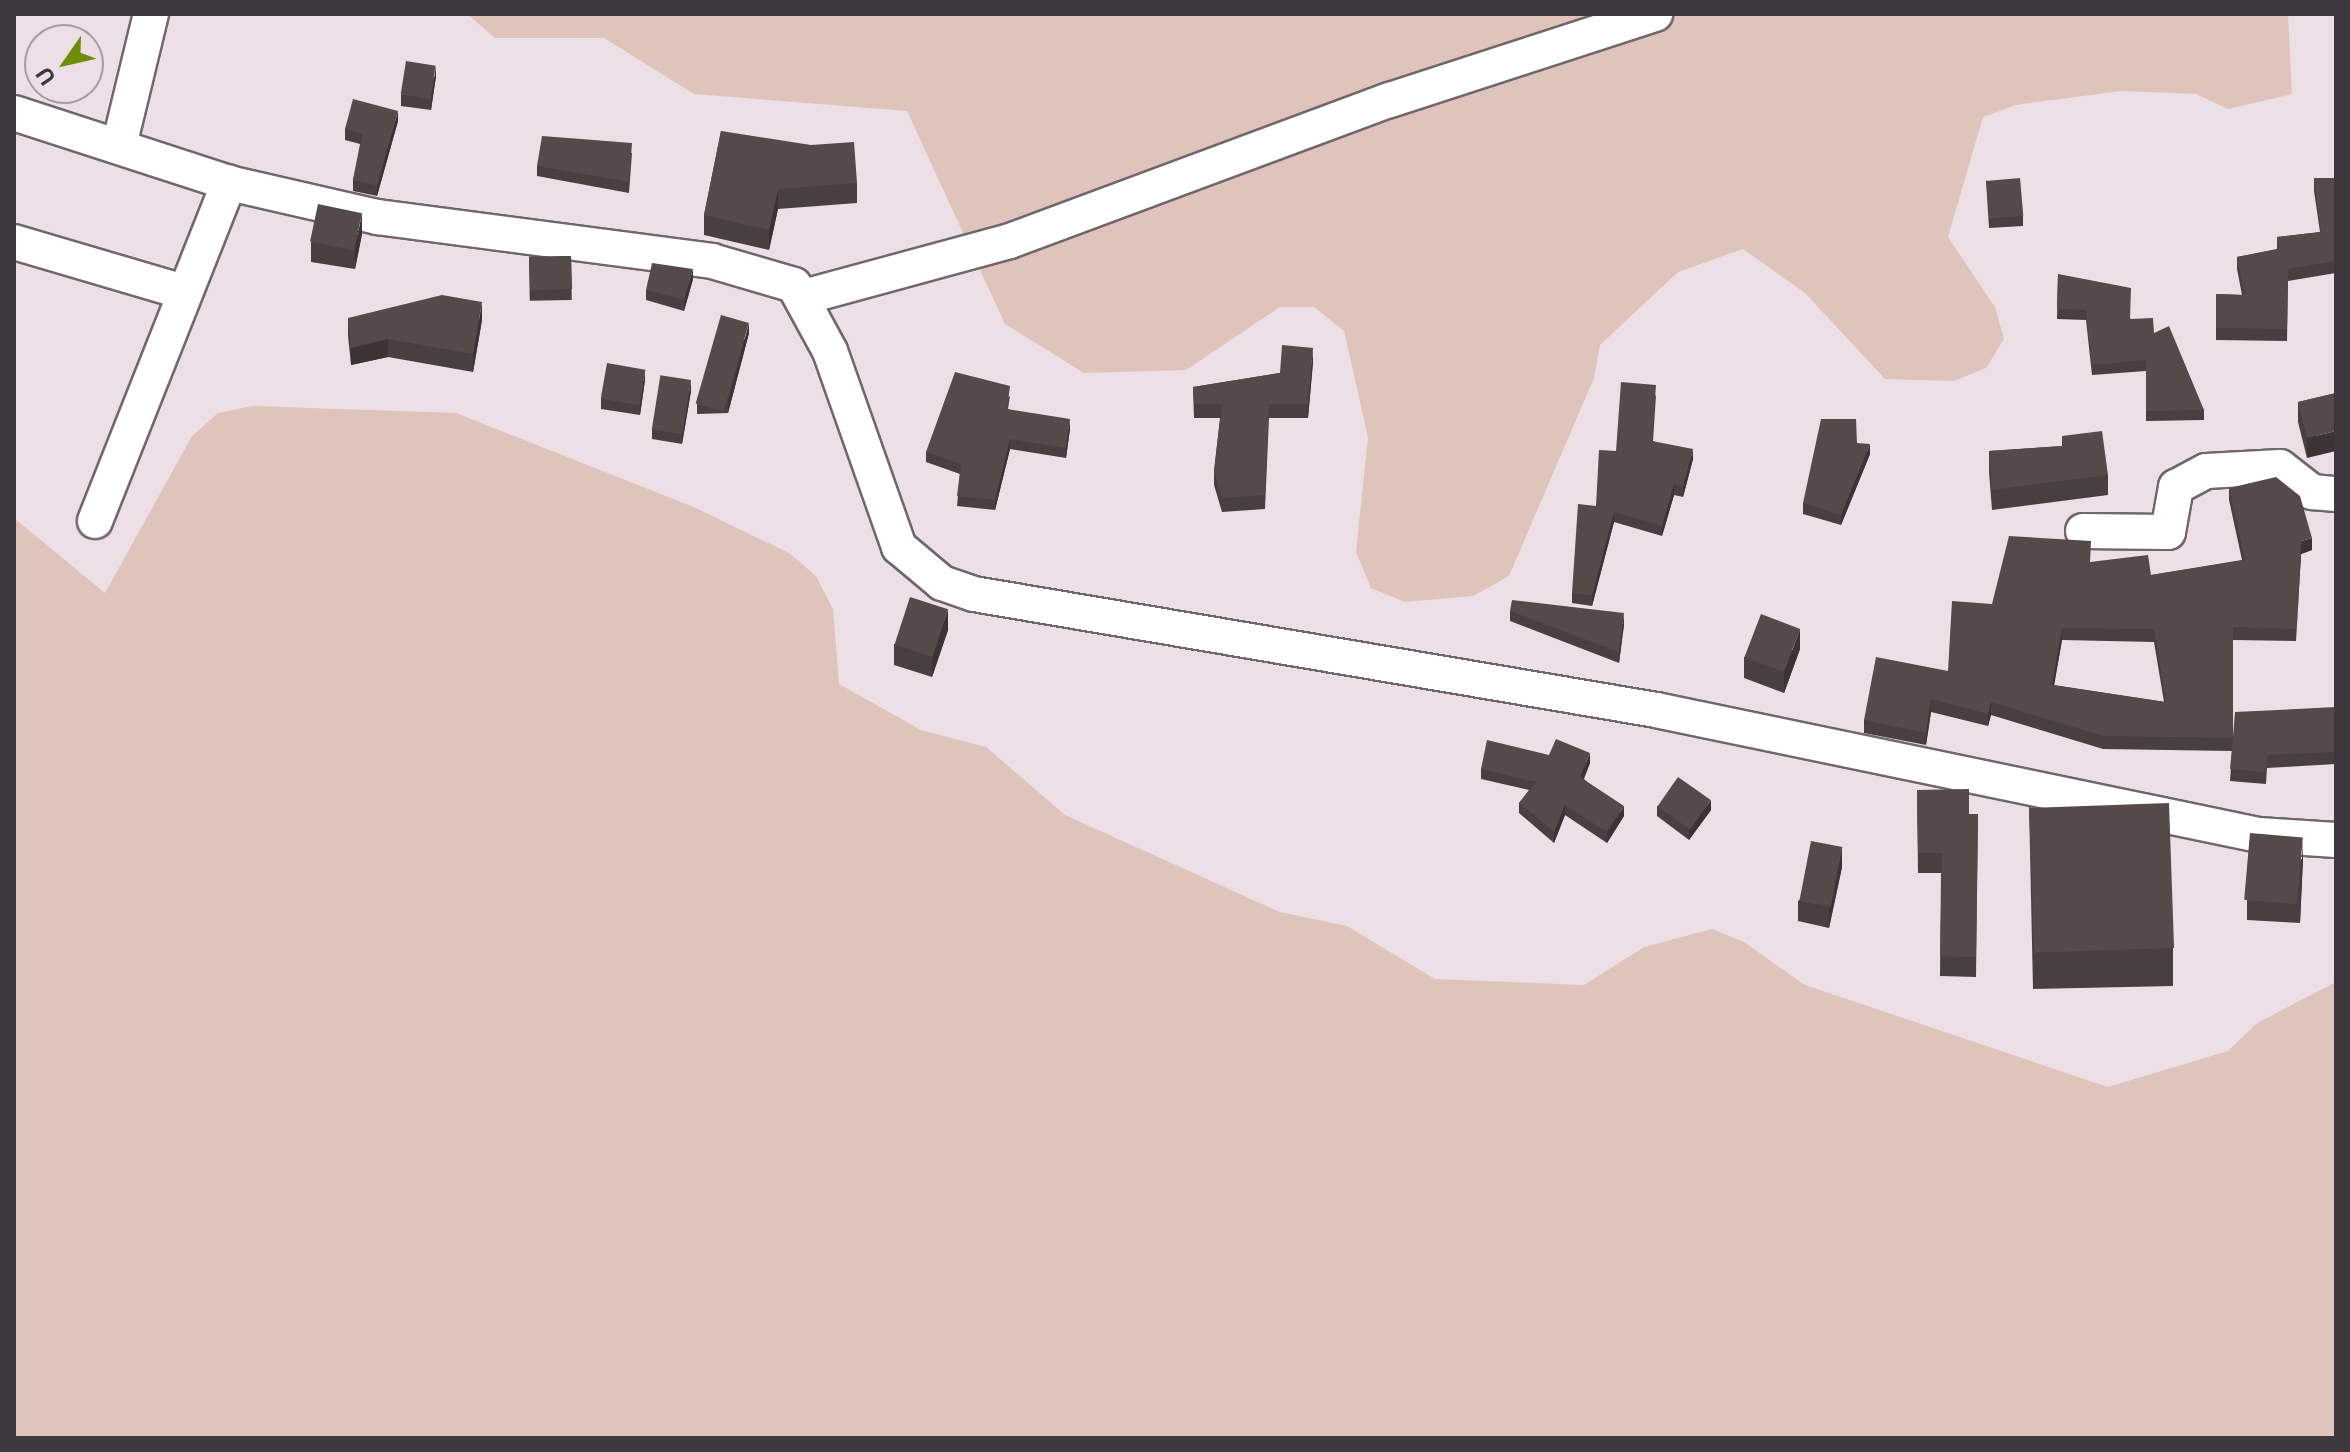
<!DOCTYPE html>
<style>
body{margin:0}
#map{position:relative;width:2350px;height:1452px;overflow:hidden;background:#ece0e6;font-family:"Public Sans",sans-serif}
div>[style]{position:absolute}
[style*='--x']{left:calc(var(--x)*1px);top:calc(var(--y)*1px);width:calc(var(--w)*1px);rotate:calc(var(--a)*1deg)}
.green>*{inset:0;background:#dfc4bb}
.roads{filter:drop-shadow(2px 0 #71666c) drop-shadow(-2px 0 #71666c) drop-shadow(0 2px #71666c) drop-shadow(0 -2px #71666c)}
.street>*{height:34px;margin:-17px;padding:0 17px;transform-origin:17px;border-radius:17px;background:#fff}
.wall>*{inset:0;background:#493f40;transform-origin:0 0}
.shaded-wall>*{inset:0;background:#3c3334}
.building>*{inset:0;background:#55494a;transform-origin:0 0}
span{translate:-50% -50%;white-space:nowrap;text-align:center;line-height:1.15;-webkit-text-stroke:8px #ece0e6;paint-order:stroke}
.frame{position:absolute;inset:0;border:16px solid #3d383b;pointer-events:none}
.north{position:absolute;left:24px;top:24px;width:80px;height:80px;box-sizing:border-box;background:#ece0e6;border:2px solid #a69da2;border-radius:50%;rotate:236deg;font-size:22px;font-weight:700;line-height:32px;text-align:center;color:#3d383b}
.north::after{content:'';display:block;margin:auto;width:28px;height:36px;background:#6f8c07;clip-path:polygon(50% 0,100% 100%,50% 72%,0 100%)}
</style>
<div id="map">
<div class="green">
<div style="clip-path:polygon(467px 14px,2288px 14px,2292px 94px,2228px 109px,2196px 94px,2121px 91px,2016px 105px,1983px 117px,1948px 237px,1995px 307px,2004px 339px,1986px 368px,1954px 381px,1885px 379px,1805px 293px,1743px 249px,1678px 272px,1600px 345px,1594px 378px,1509px 576px,1473px 596px,1405px 602px,1371px 588px,1356px 552px,1368px 437px,1344px 331px,1314px 307px,1280px 307px,1186px 370px,1084px 373px,1005px 324px,907px 111px,694px 94px,604px 38px,495px 38px)"></div>
<div style="clip-path:polygon(252px 406px,456px 413px,696px 508px,789px 553px,816px 576px,833px 609px,839px 684px,921px 730px,986px 747px,1065px 815px,1280px 912px,1347px 926px,1435px 979px,1584px 985px,1644px 947px,1712px 929px,1744px 942px,1805px 985px,2108px 1087px,2228px 1051px,2257px 1023px,2336px 982px,2336px 1438px,14px 1438px,14px 518px,105px 593px,192px 436px,218px 413px)"></div>
</div>
<div class="roads">
<div class="street">
<div style="--x:14;--y:113;--w:226;--a:18"></div>
<div style="--x:229;--y:183;--w:153;--a:12.9"></div>
<div style="--x:378;--y:217;--w:337;--a:7.5"></div>
<div style="--x:712;--y:261;--w:85;--a:16.3"></div>
<div style="--x:794;--y:285;--w:75;--a:61.4"></div>
<div style="--x:830;--y:351;--w:208;--a:70.6"></div>
<div style="--x:899;--y:547;--w:56;--a:39.9"></div>
<div style="--x:942;--y:583;--w:34;--a:19"></div>
<div style="--x:974;--y:594;--w:692;--a:9.65"></div>
<div style="--x:1656;--y:710;--w:616;--a:11.71"></div>
<div style="--x:2259;--y:835;--w:77;--a:3.7"></div>
<div style="--x:119;--y:146;--w:136;--a:-76.4"></div>
<div style="--x:14;--y:242;--w:177;--a:16.4"></div>
<div style="--x:804;--y:297;--w:213;--a:-15.2"></div>
<div style="--x:1010;--y:241;--w:405;--a:-20.4"></div>
<div style="--x:1390;--y:100;--w:279;--a:-18"></div>
<div style="--x:95;--y:521;--w:364;--a:-68.4"></div>
<div style="--x:2083;--y:531;--w:85;--a:0.7"></div>
<div style="--x:2168;--y:532;--w:46;--a:-79.9"></div>
<div style="--x:2176;--y:487;--w:34;--a:-28"></div>
<div style="--x:2206;--y:471;--w:74;--a:-3.1"></div>
<div style="--x:2280;--y:467;--w:41;--a:38"></div>
<div style="--x:2312;--y:492;--w:24;--a:5"></div>
</div>
</div>
<div class="wall">
<div style="clip-path:polygon(436px 76px,431px 110px,401px 106px,401px 95px)"></div>
<div style="clip-path:polygon(398px 121px,377px 196px,353px 191px,353px 180px,360px 144px,345px 140px,345px 129px)"></div>
<div style="clip-path:polygon(721px 131px,857px 183px,857px 203px,778px 209px,769px 250px,704px 235px,704px 215px)"></div>
<div style="clip-path:polygon(632px 153px,629px 193px,537px 176px,537px 166px)"></div>
<div style="clip-path:polygon(2314px 178px,2336px 178px,2336px 273px,2288px 281px,2287px 341px,2216px 340px,2216px 294px,2242px 295px,2237px 269px,2237px 257px,2277px 249px,2277px 237px,2320px 232px,2314px 191px)"></div>
<div style="clip-path:polygon(1986px 180px,2023px 216px,2023px 226px,1989px 228px)"></div>
<div style="clip-path:polygon(362px 234px,355px 269px,311px 262px,311px 241px)"></div>
<div style="left:571px;top:256px;width:44px;height:42px;rotate:89deg"></div>
<div style="clip-path:polygon(2058px 274px,2154px 333px,2204px 410px,2204px 420px,2146px 421px,2146px 371px,2092px 375px,2086px 320px,2057px 319px)"></div>
<div style="clip-path:polygon(693px 279px,684px 311px,646px 300px,646px 290px)"></div>
<div style="clip-path:polygon(348px 318px,482px 320px,473px 372px,388px 357px,351px 365px,348px 336px)"></div>
<div style="clip-path:polygon(749px 333px,728px 413px,697px 414px,697px 404px)"></div>
<div style="clip-path:polygon(1313px 362px,1308px 418px,1269px 418px,1265px 509px,1222px 512px,1214px 485px,1214px 471px,1220px 418px,1194px 418px,1193px 387px,1280px 373px)"></div>
<div style="clip-path:polygon(645px 380px,640px 415px,601px 409px,601px 398px)"></div>
<div style="clip-path:polygon(691px 391px,682px 444px,652px 439px,652px 429px)"></div>
<div style="clip-path:polygon(2336px 393px,2307px 458px,2298px 422px,2298px 402px)"></div>
<div style="clip-path:polygon(1656px 395px,1653px 441px,1693px 459px,1683px 497px,1674px 495px,1662px 536px,1614px 522px,1592px 606px,1572px 603px,1572px 593px,1596px 506px,1616px 451px)"></div>
<div style="clip-path:polygon(1010px 396px,1008px 409px,1070px 429px,1066px 458px,1010px 449px,995px 510px,957px 506px,960px 474px,926px 462px,926px 452px)"></div>
<div style="clip-path:polygon(2062px 436px,2108px 475px,2108px 495px,1992px 510px,1989px 472px,1989px 451px,2062px 446px)"></div>
<div style="clip-path:polygon(1857px 443px,1870px 454px,1841px 525px,1803px 514px,1803px 503px)"></div>
<div style="clip-path:polygon(evenodd,2229px 488px,2312px 550px,2301px 554px,2296px 641px,2233px 640px,2233px 736px,2336px 707px,2336px 764px,2267px 768px,2266px 784px,2230px 781px,2232px 751px,2103px 749px,1991px 715px,1988px 726px,1931px 712px,1926px 745px,1864px 733px,1864px 720px,1948px 671px,1992px 604px,2091px 562px,2151px 575px,2242px 560px,2229px 500px,2229px 488px,2062px 640px,2154px 642px,2164px 702px,2054px 685px,2062px 640px)"></div>
<div style="clip-path:polygon(1510px 611px,1624px 624px,1619px 663px,1510px 621px)"></div>
<div style="clip-path:polygon(948px 630px,932px 677px,894px 665px,894px 644px)"></div>
<div style="clip-path:polygon(1800px 649px,1784px 693px,1744px 678px,1744px 657px)"></div>
<div style="clip-path:polygon(1549px 755px,1590px 763px,1584px 779px,1624px 816px,1607px 843px,1565px 815px,1554px 843px,1519px 813px,1519px 803px,1529px 790px,1481px 779px,1481px 769px)"></div>
<div style="clip-path:polygon(1917px 790px,1969px 814px,1978px 814px,1976px 977px,1940px 976px,1941px 873px,1918px 873px)"></div>
<div style="clip-path:polygon(1657px 806px,1711px 810px,1689px 840px,1657px 816px)"></div>
<div style="clip-path:polygon(2029px 806px,2173px 948px,2173px 986px,2033px 989px)"></div>
<div style="clip-path:polygon(2303px 858px,2300px 923px,2247px 920px,2247px 900px)"></div>
<div style="clip-path:polygon(1842px 867px,1829px 928px,1798px 921px,1798px 901px)"></div>
</div>
<div class="shaded-wall">
<div style="clip-path:polygon(436px 66px,436px 76px,431px 110px,431px 100px)"></div>
<div style="clip-path:polygon(398px 111px,398px 121px,377px 196px,377px 186px)"></div>
<div style="clip-path:polygon(778px 189px,778px 209px,769px 250px,769px 230px)"></div>
<div style="clip-path:polygon(362px 213px,362px 234px,355px 269px,355px 249px)"></div>
<div style="clip-path:polygon(693px 269px,693px 279px,684px 311px,684px 300px)"></div>
<div style="clip-path:polygon(482px 302px,482px 320px,473px 372px,473px 354px)"></div>
<div style="clip-path:polygon(749px 323px,749px 333px,728px 413px,728px 402px)"></div>
<div style="clip-path:polygon(388px 339px,388px 357px,351px 365px,351px 348px)"></div>
<div style="clip-path:polygon(1313px 348px,1313px 362px,1308px 418px,1308px 404px)"></div>
<div style="clip-path:polygon(645px 370px,645px 380px,640px 415px,640px 405px)"></div>
<div style="clip-path:polygon(691px 380px,691px 391px,682px 444px,682px 434px)"></div>
<div style="clip-path:polygon(1070px 419px,1070px 429px,1066px 458px,1066px 448px)"></div>
<div style="clip-path:polygon(2336px 431px,2336px 451px,2307px 458px,2307px 438px)"></div>
<div style="clip-path:polygon(1010px 439px,1010px 449px,995px 510px,995px 500px)"></div>
<div style="clip-path:polygon(1870px 444px,1870px 454px,1841px 525px,1841px 515px)"></div>
<div style="clip-path:polygon(1693px 449px,1693px 459px,1683px 497px,1683px 487px)"></div>
<div style="clip-path:polygon(1674px 484px,1674px 495px,1662px 536px,1662px 526px)"></div>
<div style="clip-path:polygon(1614px 512px,1614px 522px,1592px 606px,1592px 596px)"></div>
<div style="clip-path:polygon(2312px 538px,2312px 550px,2301px 554px,2296px 641px,2301px 541px)"></div>
<div style="clip-path:polygon(948px 609px,948px 630px,932px 677px,932px 657px)"></div>
<div style="clip-path:polygon(1624px 613px,1624px 624px,1619px 663px,1619px 652px)"></div>
<div style="clip-path:polygon(2062px 628px,2062px 640px,2052px 697px,2052px 685px)"></div>
<div style="clip-path:polygon(1800px 629px,1800px 649px,1784px 693px,1784px 673px)"></div>
<div style="clip-path:polygon(1931px 699px,1931px 712px,1926px 745px,1926px 733px)"></div>
<div style="clip-path:polygon(1991px 702px,1991px 715px,1988px 726px,1988px 714px)"></div>
<div style="clip-path:polygon(1590px 753px,1590px 763px,1580px 787px,1580px 777px)"></div>
<div style="clip-path:polygon(1711px 800px,1711px 810px,1689px 840px,1689px 829px)"></div>
<div style="clip-path:polygon(1565px 805px,1565px 815px,1554px 843px,1554px 832px)"></div>
<div style="clip-path:polygon(1624px 806px,1624px 816px,1607px 843px,1607px 832px)"></div>
<div style="clip-path:polygon(2303px 838px,2303px 858px,2300px 923px,2300px 903px)"></div>
<div style="clip-path:polygon(1842px 847px,1842px 867px,1829px 928px,1829px 908px)"></div>
</div>
<div class="building">
<div style="left:406px;top:61px;width:30px;height:34px;rotate:9deg"></div>
<div style="clip-path:polygon(353px 99px,398px 111px,377px 186px,353px 180px,363px 134px,345px 129px)"></div>
<div style="clip-path:polygon(721px 131px,811px 145px,854px 142px,857px 183px,778px 189px,769px 230px,704px 215px)"></div>
<div style="clip-path:polygon(542px 136px,632px 143px,629px 182px,537px 166px)"></div>
<div style="left:2020px;top:178px;width:38px;height:34px;rotate:85deg"></div>
<div style="clip-path:polygon(2314px 178px,2336px 178px,2336px 261px,2288px 269px,2287px 329px,2216px 328px,2216px 294px,2245px 295px,2237px 257px,2279px 249px,2277px 237px,2321px 232px)"></div>
<div style="left:318px;top:204px;width:45px;height:38px;rotate:12deg"></div>
<div style="left:571px;top:256px;width:33px;height:42px;rotate:88deg"></div>
<div style="clip-path:polygon(652px 263px,693px 269px,684px 300px,646px 290px)"></div>
<div style="clip-path:polygon(2058px 274px,2131px 288px,2130px 319px,2153px 318px,2154px 333px,2169px 326px,2204px 410px,2146px 411px,2146px 360px,2092px 365px,2086px 310px,2057px 309px)"></div>
<div style="clip-path:polygon(442px 295px,482px 302px,473px 354px,388px 339px,351px 348px,348px 318px)"></div>
<div style="left:721px;top:315px;width:29px;height:92px;rotate:16deg"></div>
<div style="clip-path:polygon(1282px 345px,1313px 348px,1308px 404px,1269px 404px,1265px 495px,1222px 498px,1214px 471px,1222px 404px,1194px 404px,1193px 387px,1280px 373px)"></div>
<div style="left:607px;top:363px;width:39px;height:36px;rotate:10deg"></div>
<div style="clip-path:polygon(955px 372px,1010px 386px,1007px 409px,1070px 419px,1066px 448px,1010px 439px,995px 500px,957px 496px,961px 464px,926px 452px)"></div>
<div style="left:691px;top:380px;width:55px;height:31px;rotate:99deg"></div>
<div style="clip-path:polygon(1621px 382px,1656px 385px,1652px 441px,1693px 449px,1683px 487px,1674px 484px,1662px 526px,1614px 512px,1592px 596px,1572px 593px,1578px 504px,1596px 506px,1599px 450px,1616px 451px)"></div>
<div style="clip-path:polygon(2336px 393px,2336px 431px,2307px 438px,2298px 402px)"></div>
<div style="clip-path:polygon(1821px 419px,1856px 419px,1857px 443px,1870px 444px,1841px 515px,1803px 503px)"></div>
<div style="clip-path:polygon(2102px 431px,2108px 475px,1992px 490px,1989px 451px,2063px 446px,2062px 436px)"></div>
<div style="clip-path:polygon(evenodd,2276px 477px,2300px 496px,2312px 538px,2301px 541px,2296px 629px,2233px 627px,2233px 737px,2235px 712px,2336px 707px,2336px 752px,2267px 755px,2266px 772px,2230px 769px,2233px 738px,2103px 736px,1991px 702px,1988px 714px,1931px 699px,1926px 733px,1864px 720px,1876px 657px,1948px 671px,1952px 601px,1992px 604px,2009px 536px,2091px 541px,2090px 562px,2148px 555px,2151px 575px,2245px 560px,2229px 488px,2276px 477px,2062px 628px,2154px 629px,2166px 702px,2052px 685px,2062px 628px)"></div>
<div style="left:910px;top:597px;width:40px;height:50px;rotate:18deg"></div>
<div style="clip-path:polygon(1512px 600px,1624px 613px,1619px 652px,1510px 611px)"></div>
<div style="left:1761px;top:614px;width:42px;height:46px;rotate:21deg"></div>
<div style="clip-path:polygon(1556px 739px,1590px 753px,1580px 777px,1624px 806px,1607px 832px,1565px 805px,1554px 832px,1519px 803px,1536px 782px,1481px 769px,1487px 740px,1549px 755px)"></div>
<div style="left:1678px;top:777px;width:40px;height:36px;rotate:35deg"></div>
<div style="clip-path:polygon(1969px 789px,1969px 814px,1978px 814px,1976px 957px,1940px 956px,1942px 853px,1918px 853px,1917px 790px)"></div>
<div style="left:2169px;top:803px;width:145px;height:140px;rotate:88deg"></div>
<div style="left:2250px;top:833px;width:53px;height:67px;rotate:5deg"></div>
<div style="left:1811px;top:841px;width:32px;height:61px;rotate:11deg"></div>
</div>
<div class="frame"></div>
<div class="north">U</div>
</div>
